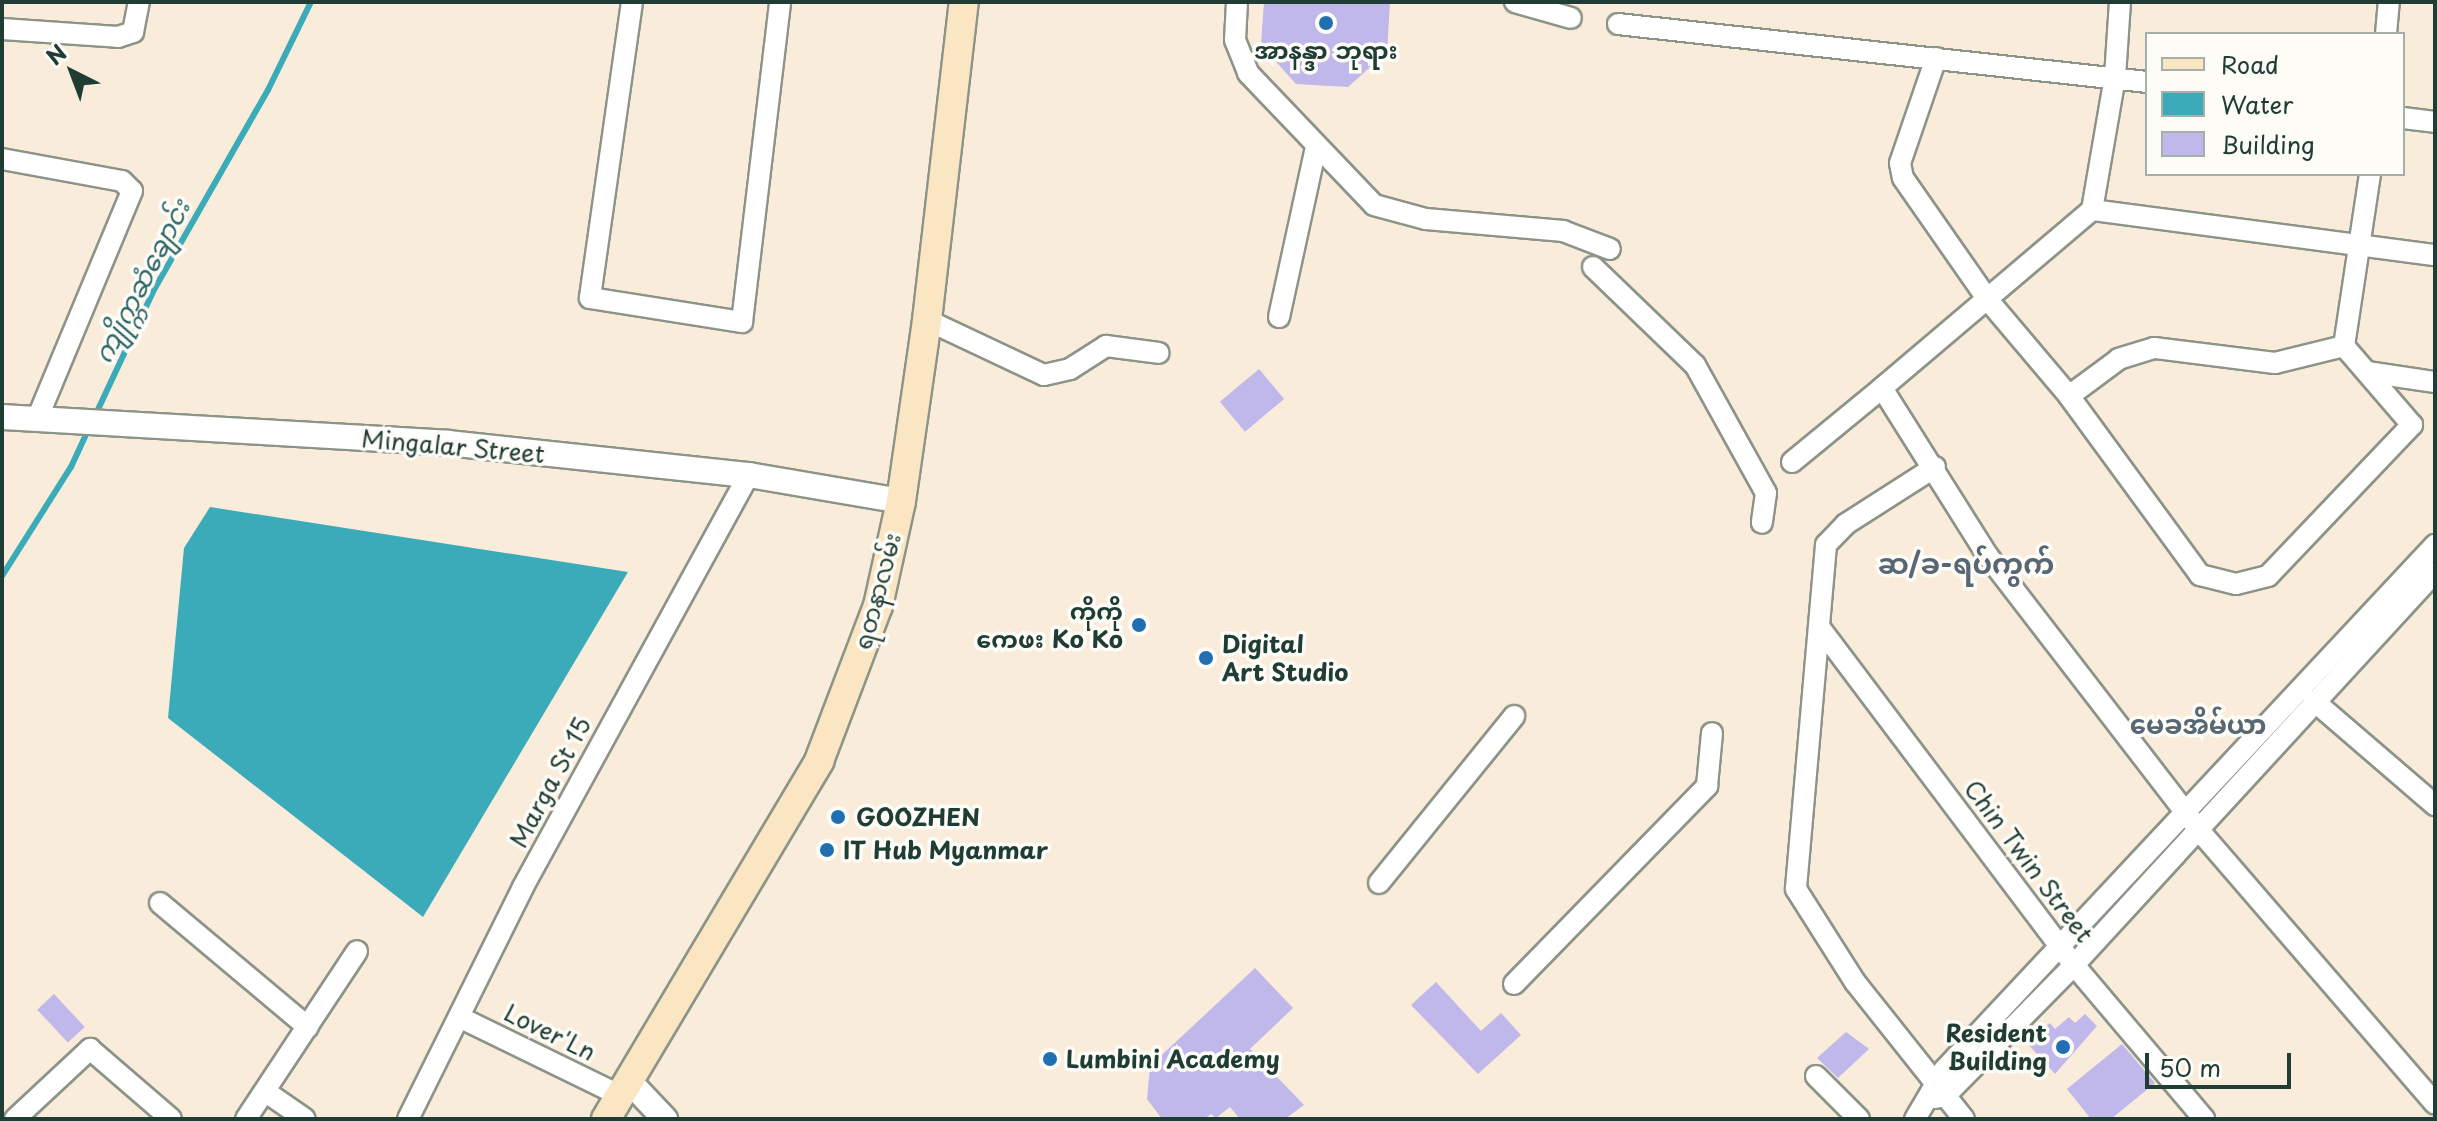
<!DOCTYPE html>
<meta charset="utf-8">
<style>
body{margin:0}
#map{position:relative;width:2437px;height:1121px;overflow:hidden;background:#f9ecdb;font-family:"Playpen Sans","Noto Sans Myanmar",sans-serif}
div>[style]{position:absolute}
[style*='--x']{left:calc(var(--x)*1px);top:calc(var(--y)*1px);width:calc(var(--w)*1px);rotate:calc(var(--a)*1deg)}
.water>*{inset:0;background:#3cabb9}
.stream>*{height:6px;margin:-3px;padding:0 3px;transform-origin:3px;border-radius:3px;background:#3cabb9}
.building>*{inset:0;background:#c0b7ea;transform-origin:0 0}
.roads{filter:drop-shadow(2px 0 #8c9488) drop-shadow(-2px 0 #8c9488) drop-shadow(0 2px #8c9488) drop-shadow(0 -2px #8c9488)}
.minor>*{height:20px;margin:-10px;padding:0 10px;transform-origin:10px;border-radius:10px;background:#fff}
.tertiary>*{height:24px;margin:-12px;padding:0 12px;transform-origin:12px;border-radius:12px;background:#fff}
.secondary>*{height:28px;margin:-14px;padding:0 14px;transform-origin:14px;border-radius:14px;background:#fbe6c3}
.dots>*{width:22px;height:22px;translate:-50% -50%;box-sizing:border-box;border:4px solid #fdfcf7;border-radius:50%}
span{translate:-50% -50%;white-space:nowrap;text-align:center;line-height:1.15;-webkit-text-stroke:7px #fdfcf7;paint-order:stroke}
.poi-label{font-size:24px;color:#1f3d34;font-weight:700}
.right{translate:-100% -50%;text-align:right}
.left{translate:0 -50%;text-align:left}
.street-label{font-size:24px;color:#1f3d34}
.water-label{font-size:26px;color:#296463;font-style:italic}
.neighbourhood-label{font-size:26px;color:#576874;font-weight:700}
.quarter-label{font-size:28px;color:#576874;font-weight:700}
.frame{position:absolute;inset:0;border:4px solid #1f3d34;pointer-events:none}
.legend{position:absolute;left:2145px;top:32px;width:260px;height:144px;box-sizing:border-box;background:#fdfcf7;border:2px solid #a4b0a9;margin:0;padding:10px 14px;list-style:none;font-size:24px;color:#1f3d34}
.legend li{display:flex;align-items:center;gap:16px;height:40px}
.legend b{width:40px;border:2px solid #a4b0a9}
.north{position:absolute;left:32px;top:32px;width:80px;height:80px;-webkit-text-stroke:6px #fdfcf7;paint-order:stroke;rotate:318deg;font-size:22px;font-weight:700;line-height:32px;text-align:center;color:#1f3d34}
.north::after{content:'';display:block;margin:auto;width:28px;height:36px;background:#1f3d34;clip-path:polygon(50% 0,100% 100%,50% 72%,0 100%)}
.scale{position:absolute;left:2145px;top:1053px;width:146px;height:36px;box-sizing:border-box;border:4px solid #1f3d34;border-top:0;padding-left:10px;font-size:24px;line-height:28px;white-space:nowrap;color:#1f3d34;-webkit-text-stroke:6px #fdfcf7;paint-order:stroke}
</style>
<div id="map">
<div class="water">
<div style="clip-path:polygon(210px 507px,628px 572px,423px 917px,168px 718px,184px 548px)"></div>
</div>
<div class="stream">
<div style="--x:94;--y:418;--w:144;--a:-64.9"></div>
<div style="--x:155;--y:288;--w:228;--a:-60.3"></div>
<div style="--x:268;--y:90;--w:98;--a:-64"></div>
<div style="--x:2;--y:576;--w:129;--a:-57.7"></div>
<div style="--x:71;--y:467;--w:43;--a:-65.2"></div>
</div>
<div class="building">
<div style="clip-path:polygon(1264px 2px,1390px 2px,1387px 52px,1348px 87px,1296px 84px,1261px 45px)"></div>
<div style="left:1259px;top:369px;width:39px;height:51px;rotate:50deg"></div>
<div style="clip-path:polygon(1255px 968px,1293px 1008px,1250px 1049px,1304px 1105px,1285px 1119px,1240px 1119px,1230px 1107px,1216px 1118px,1211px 1114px,1204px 1119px,1162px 1119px,1147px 1099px,1150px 1066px)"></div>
<div style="clip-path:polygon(1436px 982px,1481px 1031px,1501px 1013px,1521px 1035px,1478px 1074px,1411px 1005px)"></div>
<div style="left:54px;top:994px;width:45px;height:23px;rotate:47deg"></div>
<div style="clip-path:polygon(2085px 1014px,2097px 1026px,2055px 1074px,2027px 1043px,2050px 1023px,2055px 1029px,2069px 1017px,2075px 1023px)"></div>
<div style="clip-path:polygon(1846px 1032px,1869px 1049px,1838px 1078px,1817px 1058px)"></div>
<div style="clip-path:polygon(2122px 1044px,2155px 1083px,2111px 1119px,2091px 1119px,2067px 1089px)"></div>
</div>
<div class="roads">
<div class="minor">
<div style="--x:632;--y:2;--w:299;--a:98.1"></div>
<div style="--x:590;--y:298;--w:154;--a:9"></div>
<div style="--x:742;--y:322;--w:322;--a:-83.2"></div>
<div style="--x:1237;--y:2;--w:38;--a:93"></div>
<div style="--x:1235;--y:40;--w:35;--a:68"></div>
<div style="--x:1248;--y:73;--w:182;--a:46.3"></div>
<div style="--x:1374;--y:205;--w:54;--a:15.1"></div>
<div style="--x:1426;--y:219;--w:138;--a:5"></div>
<div style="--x:1563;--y:231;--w:50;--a:21"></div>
<div style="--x:1515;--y:2;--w:58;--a:15.9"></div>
<div style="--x:1618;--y:24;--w:532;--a:6.26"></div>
<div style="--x:2;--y:29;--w:116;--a:3.9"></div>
<div style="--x:118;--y:37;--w:16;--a:-18"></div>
<div style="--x:133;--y:32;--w:31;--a:-79"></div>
<div style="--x:2386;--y:34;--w:32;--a:-85"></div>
<div style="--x:1936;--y:58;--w:111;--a:108.9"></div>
<div style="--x:1900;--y:163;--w:15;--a:79"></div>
<div style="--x:1903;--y:178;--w:149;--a:55.1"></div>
<div style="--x:1988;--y:300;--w:126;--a:49.8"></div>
<div style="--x:2069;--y:396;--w:222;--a:53.8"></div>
<div style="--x:2200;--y:575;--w:37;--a:14"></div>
<div style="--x:2236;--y:584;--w:33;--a:-14"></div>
<div style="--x:2268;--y:576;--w:209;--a:-46.4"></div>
<div style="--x:2412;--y:425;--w:104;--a:-130.7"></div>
<div style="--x:2344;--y:346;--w:71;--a:166.2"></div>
<div style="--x:2275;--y:363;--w:122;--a:-172.9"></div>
<div style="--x:2154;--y:348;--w:37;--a:163"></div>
<div style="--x:2119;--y:359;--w:62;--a:143.5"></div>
<div style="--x:2403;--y:118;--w:32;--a:7"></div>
<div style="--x:2;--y:159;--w:122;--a:10.4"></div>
<div style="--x:122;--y:181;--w:14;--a:45"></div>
<div style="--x:132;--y:191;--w:245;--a:112.6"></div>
<div style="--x:2092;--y:210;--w:135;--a:-80.2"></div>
<div style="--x:2115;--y:77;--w:75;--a:-86.2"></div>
<div style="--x:1593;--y:267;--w:141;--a:43.9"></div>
<div style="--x:1695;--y:365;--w:146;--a:61"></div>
<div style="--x:1766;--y:493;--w:30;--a:98"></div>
<div style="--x:1279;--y:317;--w:174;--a:-77.7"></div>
<div style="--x:927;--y:320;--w:129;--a:25.2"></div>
<div style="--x:1044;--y:375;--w:27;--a:-13"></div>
<div style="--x:1070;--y:369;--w:43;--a:-32.6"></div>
<div style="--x:1106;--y:346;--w:53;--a:7.5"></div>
<div style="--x:2344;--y:346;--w:174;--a:-81.4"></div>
<div style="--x:2367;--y:372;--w:69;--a:8.4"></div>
<div style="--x:1882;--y:388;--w:275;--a:-40.3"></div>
<div style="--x:2092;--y:210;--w:346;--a:7.5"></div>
<div style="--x:1792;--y:462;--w:117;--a:-39.4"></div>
<div style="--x:1882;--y:388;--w:199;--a:57.8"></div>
<div style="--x:1988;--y:556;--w:344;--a:52.4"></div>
<div style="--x:2198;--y:829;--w:363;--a:49.2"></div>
<div style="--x:1935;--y:467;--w:106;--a:147.4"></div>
<div style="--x:1846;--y:524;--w:29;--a:134"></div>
<div style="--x:1826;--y:545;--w:345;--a:95"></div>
<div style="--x:1796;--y:889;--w:110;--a:57.6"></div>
<div style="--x:1855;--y:982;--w:175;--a:51.5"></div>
<div style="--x:1820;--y:628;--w:422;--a:53"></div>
<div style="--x:2074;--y:965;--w:202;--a:49.8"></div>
<div style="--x:2314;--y:701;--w:160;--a:40.7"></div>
<div style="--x:1379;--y:883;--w:215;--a:-51"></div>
<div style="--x:160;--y:903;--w:193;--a:40"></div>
<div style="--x:1514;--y:984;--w:277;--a:-45.7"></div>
<div style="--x:1707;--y:786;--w:53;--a:-84.6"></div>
<div style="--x:459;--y:1017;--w:178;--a:26"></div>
<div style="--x:1816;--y:1076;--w:61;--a:45"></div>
<div style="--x:266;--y:1092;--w:47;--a:34.7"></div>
<div style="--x:1935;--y:1098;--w:10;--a:-11"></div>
<div style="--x:1945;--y:1096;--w:184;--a:-45.4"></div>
<div style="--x:2074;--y:965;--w:534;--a:-47.43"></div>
<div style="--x:15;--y:1119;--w:103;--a:-43"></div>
<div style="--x:90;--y:1049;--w:107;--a:40.8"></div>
<div style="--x:246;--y:1119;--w:201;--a:-56.5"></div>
<div style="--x:408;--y:1119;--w:259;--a:-63.6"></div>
<div style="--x:523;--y:887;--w:470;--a:-61.3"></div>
<div style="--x:1915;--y:1119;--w:57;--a:-59.4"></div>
<div style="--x:1944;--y:1070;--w:719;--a:-46.92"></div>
</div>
<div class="tertiary">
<div style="--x:2;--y:417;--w:447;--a:3.3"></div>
<div style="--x:448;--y:443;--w:303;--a:6.1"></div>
<div style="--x:749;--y:475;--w:154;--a:9.7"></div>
<div style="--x:628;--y:1080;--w:54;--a:46.5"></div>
</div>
<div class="secondary">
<div style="--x:606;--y:1119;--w:417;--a:-59.2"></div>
<div style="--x:819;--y:761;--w:166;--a:-69.2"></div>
<div style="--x:878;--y:606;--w:107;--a:-77.6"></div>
<div style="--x:901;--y:501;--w:183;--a:-81.8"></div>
<div style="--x:927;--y:320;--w:320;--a:-83.4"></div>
</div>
</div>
<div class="dots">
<div style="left:1326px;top:23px;background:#1f6fb2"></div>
<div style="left:1139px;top:625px;background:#1f6fb2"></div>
<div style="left:1206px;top:658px;background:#1f6fb2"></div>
<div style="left:838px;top:817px;background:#1f6fb2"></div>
<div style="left:827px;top:850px;background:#1f6fb2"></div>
<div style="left:2063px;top:1047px;background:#1f6fb2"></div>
<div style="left:1050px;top:1059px;background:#1f6fb2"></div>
</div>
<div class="poi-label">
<span style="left:1326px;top:50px">အာနန္ဒာ ဘုရား</span>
<span class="right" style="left:1123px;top:625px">ကိုကို<br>ကေဖး Ko Ko</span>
<span class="left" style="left:1222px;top:658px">Digital<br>Art Studio</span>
<span class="left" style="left:856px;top:817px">GOOZHEN</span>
<span class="left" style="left:843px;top:850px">IT Hub Myanmar</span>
<span class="right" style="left:2047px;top:1047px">Resident<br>Building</span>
<span class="left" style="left:1066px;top:1059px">Lumbini Academy</span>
</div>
<div class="street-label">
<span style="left:453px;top:446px;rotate:5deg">Mingalar Street</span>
<span style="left:877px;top:591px;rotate:-75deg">ရတနာလမ်း</span>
<span style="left:550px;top:782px;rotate:-62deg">Marga St 15</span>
<span style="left:2029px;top:861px;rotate:53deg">Chin Twin Street</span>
<span style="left:550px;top:1032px;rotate:26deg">Lover'Ln</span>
</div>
<div class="water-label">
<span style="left:141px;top:281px;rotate:-63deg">ကျိုက္ကဆံချောင်း</span>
</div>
<div class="neighbourhood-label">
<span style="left:2198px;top:724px">မေခအိမ်ယာ</span>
</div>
<div class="quarter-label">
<span style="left:1966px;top:563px">ဆ/ခ-ရပ်ကွက်</span>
</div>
<div class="frame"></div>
<ul class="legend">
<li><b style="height:10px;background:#fbe6c3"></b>Road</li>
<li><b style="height:22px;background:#3cabb9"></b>Water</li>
<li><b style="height:22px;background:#c0b7ea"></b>Building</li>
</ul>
<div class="north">N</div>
<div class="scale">50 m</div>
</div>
